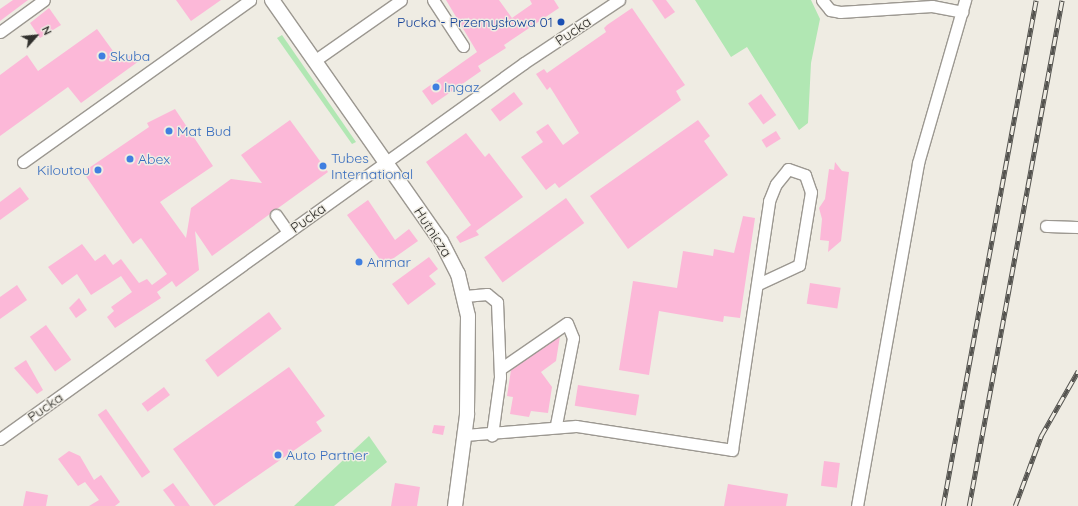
<!DOCTYPE html>
<meta charset="utf-8">
<style>
body{margin:0}
#map{position:relative;width:1078px;height:506px;overflow:hidden;background:#efece3;font-family:Quicksand,sans-serif}
div>[style]{position:absolute}
[style*='--x']{left:calc(var(--x)*1px);top:calc(var(--y)*1px);width:calc(var(--w)*1px);rotate:calc(var(--a)*1deg)}
.green>*{inset:0;background:#b1e7b3}
.building>*{inset:0;background:#fcb8d8;transform-origin:0 0}
.roads{filter:drop-shadow(1px 0 #9c9891) drop-shadow(-1px 0 #9c9891) drop-shadow(0 1px #9c9891) drop-shadow(0 -1px #9c9891)}
.minor>*{height:11px;margin:-5.5px;padding:0 5.5px;transform-origin:5.5px;border-radius:5.5px;background:#fff}
.major>*{height:14px;margin:-7px;padding:0 7px;transform-origin:7px;border-radius:7px;background:#fff}
.rail>*{height:4.5px;margin-top:-2.25px;transform-origin:0;background:repeating-linear-gradient(90deg,#efece3 0 9px,#54534f 0 18px);box-sizing:border-box;border-block:1px solid #54534f}
.dots>*{width:11px;height:11px;translate:-50% -50%;box-sizing:border-box;border:2px solid #efece3;border-radius:50%}
span{translate:-50% -50%;white-space:nowrap;text-align:center;line-height:1.15;-webkit-text-stroke:3px #efece3;paint-order:stroke}
.transit-label{font-size:14px;color:#164399}
.right{translate:-100% -50%;text-align:right}
.street-label{font-size:14px;color:#31302d}
.shop-label{font-size:14px;color:#366cbe}
.left{translate:0 -50%;text-align:left}
.north{position:absolute;left:16px;top:16px;width:40px;height:40px;-webkit-text-stroke:3px #efece3;paint-order:stroke;rotate:63deg;font-size:11px;font-weight:700;line-height:16px;text-align:center;color:#31302d}
.north::after{content:'';display:block;margin:auto;width:14px;height:18px;background:#31302d;clip-path:polygon(50% 0,100% 100%,50% 72%,0 100%)}
</style>
<div id="map">
<div class="green">
<div style="clip-path:polygon(695px 0,811px 0,820px 19px,811px 63px,808px 123px,799px 130px,747px 47px,731px 57px)"></div>
<div style="clip-path:polygon(282px 35px,356px 142px,352px 144px,277px 38px)"></div>
<div style="clip-path:polygon(369px 436px,387px 462px,334px 506px,294px 506px)"></div>
</div>
<div class="building">
<div style="clip-path:polygon(13px 0,28px 0,0 21px,0 9px)"></div>
<div style="clip-path:polygon(176px 0,221px 0,191px 21px)"></div>
<div style="clip-path:polygon(446px 0,499px 0,512px 18px,532px 4px,530px 0,554px 0,559px 8px,504px 45px,506px 48px,478px 66px,481px 71px,432px 105px,422px 91px,477px 52px)"></div>
<div style="clip-path:polygon(652px 0,666px 0,675px 12px,665px 19px)"></div>
<div style="clip-path:polygon(49px 8px,61px 25px,40px 38px,30px 23px)"></div>
<div style="clip-path:polygon(632px 8px,685px 85px,676px 91px,681px 100px,559px 188px,555px 183px,546px 190px,521px 157px,543px 142px,536px 132px,548px 124px,563px 145px,579px 133px,550px 87px,547px 90px,536px 74px,544px 69px,547px 73px,606px 32px,604px 28px,607px 25px)"></div>
<div style="clip-path:polygon(97px 29px,121px 62px,133px 53px,139px 61px,81px 103px,68px 87px,0 136px,0 75px,27px 55px,38px 71px)"></div>
<div style="left:514px;top:92px;width:15px;height:29px;rotate:53deg"></div>
<div style="left:761px;top:94px;width:26px;height:16px;rotate:54deg"></div>
<div style="clip-path:polygon(175px 109px,213px 166px,160px 202px,186px 238px,191px 208px,231px 179px,262px 183px,241px 155px,290px 120px,328px 172px,212px 256px,195px 231px,199px 270px,176px 287px,172px 281px,157px 292px,161px 298px,115px 328px,107px 317px,114px 311px,111px 307px,132px 292px,121px 276px,91px 295px,77px 274px,62px 285px,48px 267px,82px 244px,95px 261px,105px 254px,113px 265px,121px 259px,139px 283px,147px 279px,152px 285px,167px 274px,141px 238px,133px 244px,83px 172px,149px 127px,147px 123px)"></div>
<div style="clip-path:polygon(698px 120px,710px 136px,704px 141px,728px 175px,628px 249px,590px 196px)"></div>
<div style="left:776px;top:131px;width:9px;height:17px;rotate:58deg"></div>
<div style="clip-path:polygon(466px 133px,485px 157px,489px 153px,523px 197px,476px 231px,479px 235px,460px 243px,456px 237px,471px 225px,426px 162px)"></div>
<div style="clip-path:polygon(835px 162px,842px 171px,849px 172px,841px 241px,828px 252px,829px 241px,820px 240px,822px 219px,819px 208px,825px 199px,829px 169px,834px 170px)"></div>
<div style="clip-path:polygon(20px 187px,29px 199px,0 220px,0 202px)"></div>
<div style="left:566px;top:198px;width:31px;height:101px;rotate:54deg"></div>
<div style="clip-path:polygon(368px 200px,395px 240px,409px 229px,418px 241px,384px 265px,347px 215px)"></div>
<div style="clip-path:polygon(743px 216px,755px 218px,740px 318px,724px 316px,723px 322px,659px 311px,649px 375px,619px 370px,633px 281px,677px 288px,683px 251px,713px 256px,714px 249px,734px 253px)"></div>
<div style="clip-path:polygon(429px 257px,438px 269px,429px 276px,436px 284px,408px 305px,392px 284px)"></div>
<div style="left:810px;top:283px;width:31px;height:21px;rotate:9deg"></div>
<div style="clip-path:polygon(17px 285px,27px 300px,0 319px,0 297px)"></div>
<div style="clip-path:polygon(79px 298px,87px 310px,76px 318px,69px 308px)"></div>
<div style="left:269px;top:312px;width:21px;height:80px;rotate:53deg"></div>
<div style="left:46px;top:325px;width:43px;height:20px;rotate:54deg"></div>
<div style="clip-path:polygon(560px 336px,556px 361px,541px 372px,552px 387px,548px 413px,531px 411px,529px 417px,510px 414px,513px 397px,507px 396px,511px 370px)"></div>
<div style="clip-path:polygon(26px 360px,43px 390px,37px 394px,14px 368px)"></div>
<div style="clip-path:polygon(289px 367px,325px 416px,316px 422px,322px 431px,214px 506px,173px 449px)"></div>
<div style="left:578px;top:385px;width:62px;height:21px;rotate:9deg"></div>
<div style="left:164px;top:387px;width:10px;height:28px;rotate:53deg"></div>
<div style="left:106px;top:409px;width:77px;height:10px;rotate:55deg"></div>
<div style="clip-path:polygon(434px 425px,445px 426px,443px 435px,432px 433px)"></div>
<div style="clip-path:polygon(69px 451px,80px 456px,94px 480px,101px 475px,120px 502px,115px 506px,89px 506px,99px 500px,85px 482px,78px 486px,58px 459px)"></div>
<div style="left:824px;top:461px;width:16px;height:25px;rotate:7deg"></div>
<div style="clip-path:polygon(173px 483px,190px 506px,175px 506px,163px 490px)"></div>
<div style="clip-path:polygon(395px 483px,420px 487px,417px 506px,391px 506px)"></div>
<div style="clip-path:polygon(728px 484px,788px 494px,786px 506px,724px 506px)"></div>
<div style="clip-path:polygon(26px 491px,48px 495px,46px 506px,23px 506px)"></div>
</div>
<div class="roads">
<div class="minor">
<div style="--x:433;--y:0;--w:55;--a:56.9"></div>
<div style="--x:822;--y:0;--w:13;--a:51"></div>
<div style="--x:830;--y:10;--w:10;--a:11"></div>
<div style="--x:840;--y:12;--w:92;--a:-3.7"></div>
<div style="--x:932;--y:6;--w:31;--a:11"></div>
<div style="--x:0;--y:32;--w:54;--a:-36"></div>
<div style="--x:314;--y:61;--w:106;--a:-35"></div>
<div style="--x:23;--y:162;--w:279;--a:-35.5"></div>
<div style="--x:276;--y:215;--w:21;--a:55"></div>
<div style="--x:1046;--y:226;--w:32;--a:2"></div>
<div style="--x:465;--y:296;--w:22;--a:-5"></div>
<div style="--x:487;--y:294;--w:13;--a:39"></div>
<div style="--x:497;--y:302;--w:75;--a:87.7"></div>
<div style="--x:500;--y:377;--w:59;--a:97.9"></div>
<div style="--x:500;--y:369;--w:81;--a:-34.5"></div>
<div style="--x:567;--y:323;--w:16;--a:68"></div>
<div style="--x:573;--y:338;--w:89;--a:101.1"></div>
<div style="--x:465;--y:435;--w:111;--a:-4.6"></div>
<div style="--x:576;--y:426;--w:158;--a:8.7"></div>
<div style="--x:732;--y:450;--w:252;--a:-81.5"></div>
<div style="--x:769;--y:201;--w:18;--a:-68"></div>
<div style="--x:776;--y:184;--w:19;--a:-51"></div>
<div style="--x:788;--y:169;--w:18;--a:19"></div>
<div style="--x:805;--y:175;--w:18;--a:71"></div>
<div style="--x:811;--y:192;--w:74;--a:99.3"></div>
<div style="--x:799;--y:265;--w:45;--a:155.1"></div>
<div style="--x:0;--y:439;--w:645;--a:-35.66"></div>
<div style="--x:524;--y:63;--w:114;--a:-33.6"></div>
<div style="--x:857;--y:506;--w:348;--a:-79.9"></div>
<div style="--x:918;--y:163;--w:170;--a:-73.9"></div>
</div>
<div class="major">
<div style="--x:272;--y:0;--w:294;--a:55"></div>
<div style="--x:441;--y:241;--w:37;--a:63"></div>
<div style="--x:458;--y:274;--w:43;--a:76.6"></div>
<div style="--x:468;--y:316;--w:99;--a:90.6"></div>
<div style="--x:467;--y:415;--w:92;--a:97.5"></div>
</div>
</div>
<div class="rail">
<div style="--x:943;--y:506;--w:514;--a:-79.59"></div>
<div style="--x:969;--y:506;--w:514;--a:-79.59"></div>
<div style="--x:1015;--y:506;--w:75;--a:-69.6"></div>
<div style="--x:1041;--y:436;--w:75;--a:-60.4"></div>
</div>
<div class="dots">
<div style="left:561px;top:22px;background:#1a4fb4"></div>
<div style="left:102px;top:56px;background:#3f7fe0"></div>
<div style="left:436px;top:87px;background:#3f7fe0"></div>
<div style="left:169px;top:131px;background:#3f7fe0"></div>
<div style="left:130px;top:159px;background:#3f7fe0"></div>
<div style="left:323px;top:166px;background:#3f7fe0"></div>
<div style="left:98px;top:170px;background:#3f7fe0"></div>
<div style="left:359px;top:262px;background:#3f7fe0"></div>
<div style="left:278px;top:455px;background:#3f7fe0"></div>
</div>
<div class="transit-label">
<span class="right" style="left:553px;top:22px">Pucka - Przemysłowa 01</span>
</div>
<div class="street-label">
<span style="left:573px;top:31px;rotate:-34deg">Pucka</span>
<span style="left:308px;top:218px;rotate:-36deg">Pucka</span>
<span style="left:433px;top:232px;rotate:57deg">Hutnicza</span>
<span style="left:45px;top:407px;rotate:-35deg">Pucka</span>
</div>
<div class="shop-label">
<span class="left" style="left:110px;top:56px">Skuba</span>
<span class="left" style="left:444px;top:87px">Ingaz</span>
<span class="left" style="left:177px;top:131px">Mat Bud</span>
<span class="left" style="left:331px;top:166px">Tubes<br>International</span>
<span class="left" style="left:138px;top:159px">Abex</span>
<span class="right" style="left:90px;top:170px">Kiloutou</span>
<span class="left" style="left:367px;top:262px">Anmar</span>
<span class="left" style="left:286px;top:455px">Auto Partner</span>
</div>
<div class="north">N</div>
</div>
